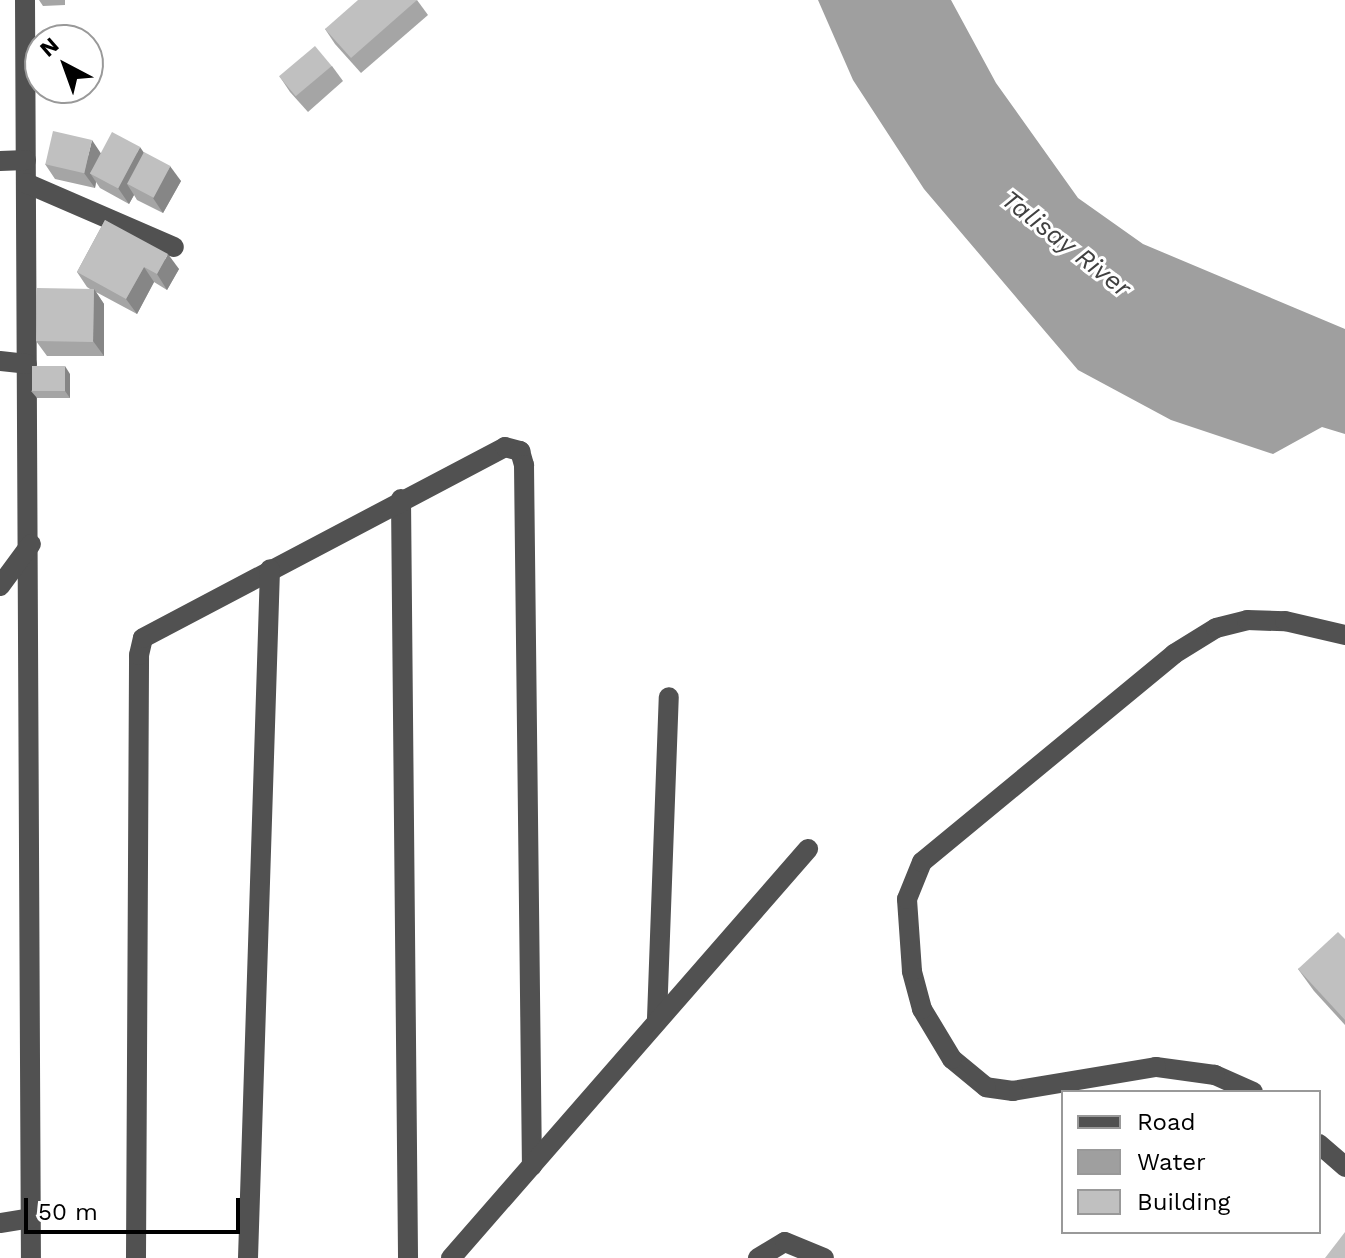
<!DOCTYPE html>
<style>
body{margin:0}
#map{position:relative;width:1345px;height:1258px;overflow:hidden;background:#fff;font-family:"Work Sans",sans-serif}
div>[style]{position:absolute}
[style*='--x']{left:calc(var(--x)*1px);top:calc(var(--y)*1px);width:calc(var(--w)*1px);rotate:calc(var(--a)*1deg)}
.water>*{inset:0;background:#9f9f9f}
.minor>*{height:20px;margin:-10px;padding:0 10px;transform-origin:10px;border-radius:10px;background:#515151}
.wall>*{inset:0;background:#a5a5a5}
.shaded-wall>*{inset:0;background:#868686}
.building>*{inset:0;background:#c0c0c0;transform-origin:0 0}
span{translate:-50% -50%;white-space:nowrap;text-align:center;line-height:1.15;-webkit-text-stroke:6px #fff;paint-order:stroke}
.water-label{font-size:26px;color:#404040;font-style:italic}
.legend{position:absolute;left:1061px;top:1090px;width:260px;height:144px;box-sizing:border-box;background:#fff;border:2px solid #999;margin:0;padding:10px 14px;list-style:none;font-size:24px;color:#000}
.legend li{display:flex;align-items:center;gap:16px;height:40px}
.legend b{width:40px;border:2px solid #999}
.north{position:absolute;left:24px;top:24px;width:80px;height:80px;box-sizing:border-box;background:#fff;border:2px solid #999;border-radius:50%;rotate:319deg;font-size:22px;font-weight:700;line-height:32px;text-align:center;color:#000}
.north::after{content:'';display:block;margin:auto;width:28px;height:36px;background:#000;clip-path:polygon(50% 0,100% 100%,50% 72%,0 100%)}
.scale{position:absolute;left:24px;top:1198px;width:216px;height:36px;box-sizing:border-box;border:4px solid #000;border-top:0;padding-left:10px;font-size:24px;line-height:28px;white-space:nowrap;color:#000;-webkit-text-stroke:6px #fff;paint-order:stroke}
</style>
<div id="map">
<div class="water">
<div style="clip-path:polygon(818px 0,951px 0,996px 83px,1078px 198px,1143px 244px,1345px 329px,1345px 434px,1322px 427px,1273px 454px,1171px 420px,1078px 370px,924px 189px,853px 80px)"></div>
</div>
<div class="minor">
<div style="--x:25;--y:0;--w:1258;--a:89.73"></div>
<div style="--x:0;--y:161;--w:26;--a:-2"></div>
<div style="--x:26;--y:183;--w:161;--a:23.4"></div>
<div style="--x:0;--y:361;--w:27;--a:6"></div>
<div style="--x:401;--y:499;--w:759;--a:89.47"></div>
<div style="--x:0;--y:586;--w:52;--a:-53.6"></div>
<div style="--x:657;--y:1018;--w:321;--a:-87.9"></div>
<div style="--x:1253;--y:1092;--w:42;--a:-155.9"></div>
<div style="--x:1215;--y:1075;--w:60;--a:-172.3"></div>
<div style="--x:1156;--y:1067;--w:145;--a:170.5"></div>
<div style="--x:1013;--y:1091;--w:27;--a:-172"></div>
<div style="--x:986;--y:1087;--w:44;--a:-140.5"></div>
<div style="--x:952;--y:1059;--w:58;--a:-121"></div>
<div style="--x:922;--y:1009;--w:39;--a:-105"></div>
<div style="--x:912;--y:971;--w:72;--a:-94"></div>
<div style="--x:907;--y:899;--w:40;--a:-68"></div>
<div style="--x:922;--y:862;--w:327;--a:-39.5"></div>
<div style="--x:1174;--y:654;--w:49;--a:-31.8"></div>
<div style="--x:1216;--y:628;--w:32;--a:-14"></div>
<div style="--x:1247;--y:620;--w:38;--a:2"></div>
<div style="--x:1285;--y:621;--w:62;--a:13.1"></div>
<div style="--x:1319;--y:1144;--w:35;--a:41"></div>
<div style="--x:0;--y:1223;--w:31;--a:-9"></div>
<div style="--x:136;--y:1258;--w:603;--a:-89.71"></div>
<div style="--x:139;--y:655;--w:17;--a:-77"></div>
<div style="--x:143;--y:638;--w:409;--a:-27.8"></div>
<div style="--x:505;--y:447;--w:16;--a:15"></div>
<div style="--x:520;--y:451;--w:15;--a:74"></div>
<div style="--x:524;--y:465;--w:701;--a:89.35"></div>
<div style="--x:248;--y:1258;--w:689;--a:-88.17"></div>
<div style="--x:451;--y:1258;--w:543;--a:-48.88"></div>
<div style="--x:758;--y:1258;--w:31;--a:-31"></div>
<div style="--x:785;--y:1242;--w:42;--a:22.3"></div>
</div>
<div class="wall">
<div style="clip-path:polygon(39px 0,65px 0,65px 5px,43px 6px)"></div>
<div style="clip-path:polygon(417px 0,428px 15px,361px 73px,335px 44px,325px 29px)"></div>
<div style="clip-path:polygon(332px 66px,343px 81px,308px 112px,290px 92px,280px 77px)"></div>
<div style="clip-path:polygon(101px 153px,144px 153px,181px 181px,163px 213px,137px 200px,134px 195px,129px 204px,100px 188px,96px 182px,95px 188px,55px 179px,45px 164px)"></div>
<div style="clip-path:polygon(105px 220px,179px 269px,167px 290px,154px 282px,137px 314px,96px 292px,104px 304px,104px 356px,47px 356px,36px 341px,90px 289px,87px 287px,77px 272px)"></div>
<div style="clip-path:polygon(70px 374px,70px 398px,37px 398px,31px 391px)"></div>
<div style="clip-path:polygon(1345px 939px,1345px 1025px,1314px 991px,1298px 969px)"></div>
</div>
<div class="shaded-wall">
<div style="clip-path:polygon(92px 140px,102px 155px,90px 173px,96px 182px,95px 188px,84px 173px)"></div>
<div style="clip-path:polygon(140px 147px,151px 163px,127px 184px,134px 195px,129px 204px,118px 188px)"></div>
<div style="clip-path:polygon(170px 166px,181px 181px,163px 213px,153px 198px)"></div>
<div style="clip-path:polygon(168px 254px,179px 269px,167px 290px,157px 274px)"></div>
<div style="clip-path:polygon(144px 267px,154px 282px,137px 314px,126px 299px)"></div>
<div style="clip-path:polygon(94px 289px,104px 304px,104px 356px,93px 341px)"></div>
<div style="clip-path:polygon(65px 366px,70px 374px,70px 398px,65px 391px)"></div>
</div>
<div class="building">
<div style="clip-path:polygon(358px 0,417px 0,351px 58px,325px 29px)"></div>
<div style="left:315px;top:46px;width:26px;height:47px;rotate:50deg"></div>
<div style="left:53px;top:131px;width:40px;height:34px;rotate:13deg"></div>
<div style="left:112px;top:132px;width:32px;height:47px;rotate:28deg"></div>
<div style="left:144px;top:152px;width:30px;height:36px;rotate:28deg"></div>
<div style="clip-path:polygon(105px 220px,168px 254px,157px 274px,144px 267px,126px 299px,77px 272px)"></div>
<div style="left:37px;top:288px;width:57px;height:53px;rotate:1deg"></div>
<div style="left:32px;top:366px;width:33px;height:25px"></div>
<div style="clip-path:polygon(1338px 932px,1345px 939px,1345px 1020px,1298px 969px)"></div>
<div style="clip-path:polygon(1345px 1232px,1345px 1258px,1325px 1258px)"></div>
</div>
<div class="water-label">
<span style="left:1066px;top:244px;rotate:38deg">Talisay River</span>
</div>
<ul class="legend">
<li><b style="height:10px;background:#515151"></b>Road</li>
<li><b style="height:22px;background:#9f9f9f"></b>Water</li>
<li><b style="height:22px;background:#c0c0c0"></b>Building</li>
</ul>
<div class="north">N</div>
<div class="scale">50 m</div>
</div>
